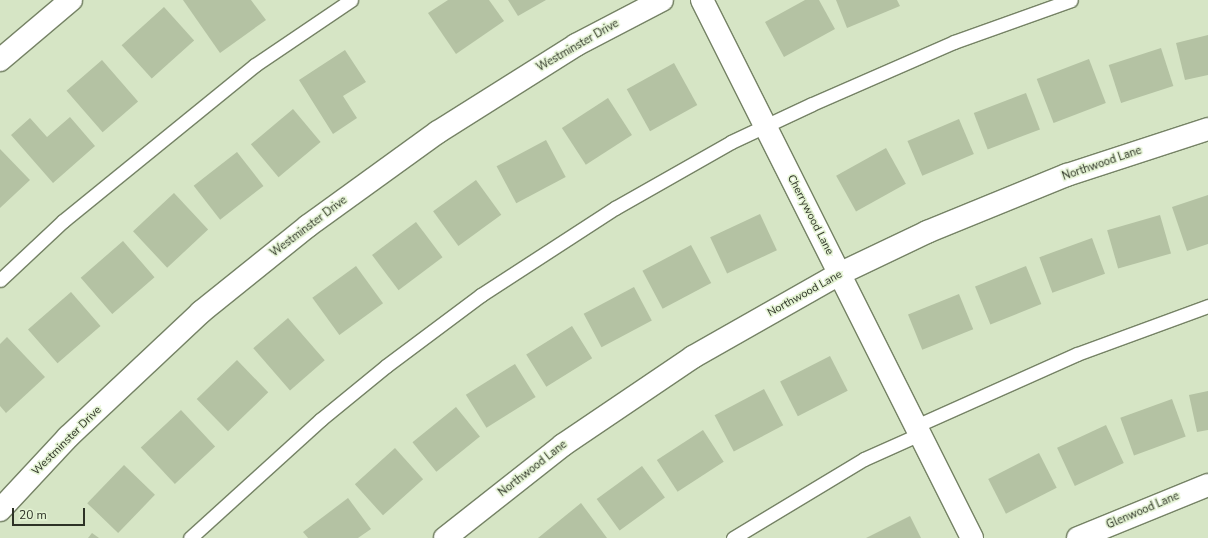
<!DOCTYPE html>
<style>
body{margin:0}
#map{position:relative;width:1208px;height:538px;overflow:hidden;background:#d6e5c5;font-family:"Nunito Sans",sans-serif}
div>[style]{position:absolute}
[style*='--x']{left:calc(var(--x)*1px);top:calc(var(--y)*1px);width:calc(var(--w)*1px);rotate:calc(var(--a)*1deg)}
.building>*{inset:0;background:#b4c2a3;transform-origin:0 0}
.roads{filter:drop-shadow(1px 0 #758265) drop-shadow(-1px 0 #758265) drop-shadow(0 1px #758265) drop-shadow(0 -1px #758265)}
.lane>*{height:13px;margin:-6.5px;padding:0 6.5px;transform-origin:6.5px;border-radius:6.5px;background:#fff}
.street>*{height:22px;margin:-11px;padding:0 11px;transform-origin:11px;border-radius:11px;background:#fff}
span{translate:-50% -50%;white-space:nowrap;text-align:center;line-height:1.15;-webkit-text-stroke:3px #e3f2d2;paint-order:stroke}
.street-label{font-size:11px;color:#2d3226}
.scale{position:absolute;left:12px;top:508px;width:73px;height:18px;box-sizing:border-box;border:2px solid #2d3226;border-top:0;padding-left:5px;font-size:12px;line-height:14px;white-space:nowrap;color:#2d3226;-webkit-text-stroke:3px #e3f2d2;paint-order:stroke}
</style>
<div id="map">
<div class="building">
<div style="clip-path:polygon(183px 0,251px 0,266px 20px,220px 53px)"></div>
<div style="clip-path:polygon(448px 0,489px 0,504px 21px,456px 54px,428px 13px)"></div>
<div style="clip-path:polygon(508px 0,546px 0,518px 16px)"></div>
<div style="clip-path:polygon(805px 0,819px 0,835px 29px,784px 57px,765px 22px)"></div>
<div style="clip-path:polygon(836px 0,897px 0,900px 6px,847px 28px)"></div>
<div style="left:164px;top:7px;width:45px;height:57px;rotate:48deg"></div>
<div style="clip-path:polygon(1208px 35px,1208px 75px,1185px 80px,1176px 43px)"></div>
<div style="left:1161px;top:48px;width:40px;height:55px;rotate:72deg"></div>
<div style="clip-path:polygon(345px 50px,366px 82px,343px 96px,357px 118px,333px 134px,299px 80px)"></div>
<div style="left:1089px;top:59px;width:47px;height:56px;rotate:69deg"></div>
<div style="left:102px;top:60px;width:55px;height:47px;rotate:49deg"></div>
<div style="left:674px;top:63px;width:48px;height:54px;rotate:61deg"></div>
<div style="left:1026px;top:93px;width:39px;height:56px;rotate:69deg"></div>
<div style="left:608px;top:98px;width:44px;height:55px;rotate:57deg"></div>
<div style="left:293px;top:109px;width:43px;height:55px;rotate:50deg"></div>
<div style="clip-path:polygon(70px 117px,95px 146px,53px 183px,11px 135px,30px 118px,47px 137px)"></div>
<div style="left:959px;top:119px;width:38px;height:56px;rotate:67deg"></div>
<div style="left:546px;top:140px;width:42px;height:56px;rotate:62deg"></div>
<div style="left:886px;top:148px;width:41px;height:57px;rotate:61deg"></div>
<div style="clip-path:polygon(0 149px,30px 180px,0 208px)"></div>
<div style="left:237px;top:152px;width:43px;height:55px;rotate:52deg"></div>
<div style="left:476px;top:180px;width:43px;height:53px;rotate:54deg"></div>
<div style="left:174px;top:193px;width:50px;height:56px;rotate:47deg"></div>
<div style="clip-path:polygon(1208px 195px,1208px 244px,1187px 251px,1172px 207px)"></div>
<div style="left:760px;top:214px;width:40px;height:55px;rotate:65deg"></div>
<div style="left:1160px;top:215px;width:40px;height:55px;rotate:74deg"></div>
<div style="left:416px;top:222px;width:44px;height:55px;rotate:53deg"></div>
<div style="left:1092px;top:238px;width:38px;height:56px;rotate:70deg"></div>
<div style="left:123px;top:241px;width:48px;height:56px;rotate:49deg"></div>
<div style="left:691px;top:245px;width:43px;height:55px;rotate:62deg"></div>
<div style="left:356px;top:266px;width:46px;height:54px;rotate:54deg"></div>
<div style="left:1026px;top:266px;width:41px;height:55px;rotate:68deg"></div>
<div style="left:634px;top:287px;width:38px;height:57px;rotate:62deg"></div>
<div style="left:71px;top:292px;width:45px;height:57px;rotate:49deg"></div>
<div style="left:959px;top:294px;width:38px;height:55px;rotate:68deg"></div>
<div style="left:288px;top:318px;width:56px;height:46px;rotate:49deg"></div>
<div style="left:572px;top:326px;width:38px;height:54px;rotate:58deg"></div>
<div style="clip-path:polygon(7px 337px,45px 377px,6px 413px,0 406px,0 344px)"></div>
<div style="left:830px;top:356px;width:39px;height:56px;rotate:63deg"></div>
<div style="left:237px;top:360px;width:45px;height:56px;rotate:46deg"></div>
<div style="left:515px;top:364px;width:39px;height:58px;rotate:58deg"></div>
<div style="left:764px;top:389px;width:41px;height:56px;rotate:62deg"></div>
<div style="clip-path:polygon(1208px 391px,1208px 430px,1197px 432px,1189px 395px)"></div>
<div style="left:1172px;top:399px;width:40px;height:55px;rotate:70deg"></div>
<div style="left:456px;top:407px;width:38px;height:56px;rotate:51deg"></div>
<div style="left:181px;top:410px;width:50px;height:55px;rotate:47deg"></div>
<div style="left:1106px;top:425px;width:42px;height:54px;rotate:65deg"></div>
<div style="left:703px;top:430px;width:38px;height:55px;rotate:57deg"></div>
<div style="left:395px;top:448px;width:42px;height:54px;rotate:48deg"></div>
<div style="left:1039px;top:453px;width:39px;height:57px;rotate:63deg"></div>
<div style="left:124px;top:465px;width:43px;height:53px;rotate:44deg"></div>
<div style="left:642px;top:466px;width:39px;height:56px;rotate:54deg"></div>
<div style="clip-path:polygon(348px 498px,371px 529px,358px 538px,308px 538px,303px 532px)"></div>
<div style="clip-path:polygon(581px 503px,607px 538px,538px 538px)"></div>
<div style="clip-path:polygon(910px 516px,921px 538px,866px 538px)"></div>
<div style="clip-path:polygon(92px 533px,99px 538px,88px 538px)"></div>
</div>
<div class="roads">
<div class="lane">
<div style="--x:0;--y:280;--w:86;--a:-43.1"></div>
<div style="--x:63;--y:221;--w:247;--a:-39.1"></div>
<div style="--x:255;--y:65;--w:116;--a:-34.1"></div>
<div style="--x:916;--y:426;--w:176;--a:-24.1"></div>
<div style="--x:1077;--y:354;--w:140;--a:-20.1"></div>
<div style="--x:190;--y:538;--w:176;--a:-42.2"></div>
<div style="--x:320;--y:420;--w:85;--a:-39.3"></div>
<div style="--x:386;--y:366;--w:119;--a:-36.8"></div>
<div style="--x:481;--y:295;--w:160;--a:-33"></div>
<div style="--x:615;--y:208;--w:133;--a:-29.6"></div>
<div style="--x:731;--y:142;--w:89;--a:-25.1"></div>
<div style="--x:812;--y:104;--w:155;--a:-23.6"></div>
<div style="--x:954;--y:42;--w:124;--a:-19.7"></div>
<div style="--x:733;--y:538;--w:153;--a:-31.1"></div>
<div style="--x:864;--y:459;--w:61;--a:-24.1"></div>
</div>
<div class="street">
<div style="--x:702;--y:0;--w:602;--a:63.35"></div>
<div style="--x:0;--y:60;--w:93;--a:-40.2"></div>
<div style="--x:0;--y:510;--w:100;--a:-47"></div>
<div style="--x:68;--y:437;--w:183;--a:-43.2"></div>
<div style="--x:201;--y:312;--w:137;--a:-38.8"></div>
<div style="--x:308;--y:226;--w:160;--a:-35.9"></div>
<div style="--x:438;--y:132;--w:163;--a:-32.2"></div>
<div style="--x:576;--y:45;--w:97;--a:-27.6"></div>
<div style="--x:445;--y:538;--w:150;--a:-38.2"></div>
<div style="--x:563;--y:445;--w:157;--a:-34.1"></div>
<div style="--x:693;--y:357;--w:168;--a:-29.6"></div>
<div style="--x:839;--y:274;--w:98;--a:-25.5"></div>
<div style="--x:927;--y:232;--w:151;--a:-22.2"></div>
<div style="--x:1067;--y:175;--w:148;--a:-18.1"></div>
<div style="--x:1078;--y:538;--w:140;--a:-22.2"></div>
</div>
</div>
<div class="street-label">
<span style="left:578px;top:46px;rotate:-30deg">Westminster Drive</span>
<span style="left:1102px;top:164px;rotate:-19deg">Northwood Lane</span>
<span style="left:810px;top:215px;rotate:63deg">Cherrywood Lane</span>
<span style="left:309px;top:227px;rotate:-37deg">Westminster Drive</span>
<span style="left:805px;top:294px;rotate:-29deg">Northwood Lane</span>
<span style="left:67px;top:441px;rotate:-45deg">Westminster Drive</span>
<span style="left:533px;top:469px;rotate:-38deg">Northwood Lane</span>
<span style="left:1143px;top:511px;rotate:-23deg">Glenwood Lane</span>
</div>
<div class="scale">20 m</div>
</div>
